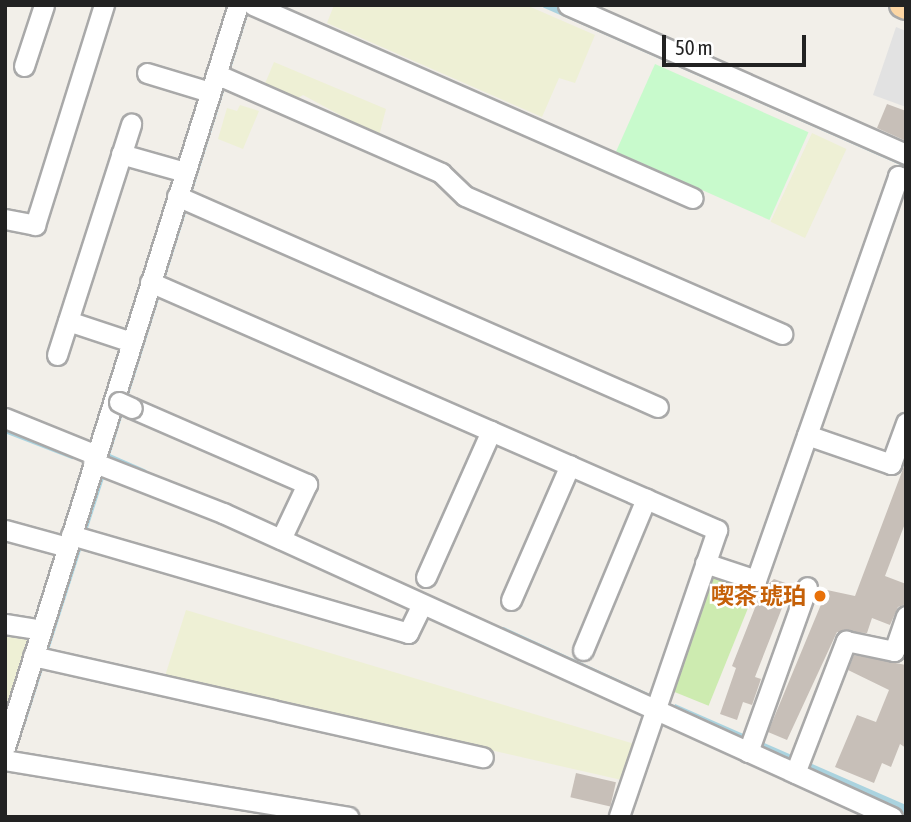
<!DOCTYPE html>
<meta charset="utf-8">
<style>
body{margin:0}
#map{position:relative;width:911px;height:822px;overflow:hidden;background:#f2efe9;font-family:"Asap Condensed","Noto Sans JP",sans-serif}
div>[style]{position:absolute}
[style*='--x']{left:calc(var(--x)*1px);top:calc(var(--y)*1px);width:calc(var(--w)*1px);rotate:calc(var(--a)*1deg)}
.farmland>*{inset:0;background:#eef0d5;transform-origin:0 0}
.grass>*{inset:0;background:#cdebb0;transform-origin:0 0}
.park>*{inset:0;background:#c8facc;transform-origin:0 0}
.parking>*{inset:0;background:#e2e2e2}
.water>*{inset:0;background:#aad3df}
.stream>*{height:6px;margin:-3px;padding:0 3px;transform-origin:3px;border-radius:3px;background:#aad3df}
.building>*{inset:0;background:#c7bfb8;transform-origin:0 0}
.roads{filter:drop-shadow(2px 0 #a9a9a9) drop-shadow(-2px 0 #a9a9a9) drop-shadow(0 2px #a9a9a9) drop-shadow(0 -2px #a9a9a9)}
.minor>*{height:19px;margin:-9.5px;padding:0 9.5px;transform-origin:9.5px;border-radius:9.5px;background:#fff}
.major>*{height:24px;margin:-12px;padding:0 12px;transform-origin:12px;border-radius:12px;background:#fcd6a4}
.bridges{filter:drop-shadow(2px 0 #a9a9a9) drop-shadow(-2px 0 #a9a9a9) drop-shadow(0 2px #a9a9a9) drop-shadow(0 -2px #a9a9a9)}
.minor-bridge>*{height:19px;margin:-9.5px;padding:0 9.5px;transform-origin:9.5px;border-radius:9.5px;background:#fff}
.dots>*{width:19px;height:19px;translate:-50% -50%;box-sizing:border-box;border:4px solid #fff;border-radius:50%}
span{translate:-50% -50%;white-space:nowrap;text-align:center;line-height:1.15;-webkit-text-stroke:5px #fff;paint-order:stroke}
.food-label{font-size:23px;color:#c56008;font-weight:700}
.right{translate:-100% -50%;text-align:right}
.frame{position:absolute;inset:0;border:7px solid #222;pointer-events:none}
.scale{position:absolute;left:662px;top:35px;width:144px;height:32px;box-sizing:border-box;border:4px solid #222;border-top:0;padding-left:9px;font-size:21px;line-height:24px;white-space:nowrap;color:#222;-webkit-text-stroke:5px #fff;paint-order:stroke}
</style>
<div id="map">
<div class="farmland">
<div style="clip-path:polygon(334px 5px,526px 5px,595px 35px,575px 83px,559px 78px,542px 117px,327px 23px)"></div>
<div style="clip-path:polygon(274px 62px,386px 109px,379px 136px,303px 95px,296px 99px,264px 86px)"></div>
<div style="clip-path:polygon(240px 105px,259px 111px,243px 149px,218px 139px,227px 108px,237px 111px)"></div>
<div style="left:812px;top:133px;width:38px;height:98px;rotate:25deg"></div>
<div style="clip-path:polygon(186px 610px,638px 745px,626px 781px,165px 676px)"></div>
<div style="clip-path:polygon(5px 628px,30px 633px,5px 710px)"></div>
</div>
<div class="grass">
<div style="left:712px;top:569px;width:48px;height:128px;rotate:22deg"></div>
</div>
<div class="park">
<div style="left:655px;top:64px;width:168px;height:96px;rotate:24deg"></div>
</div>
<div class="parking">
<div style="clip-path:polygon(896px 27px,906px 31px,906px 107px,873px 95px)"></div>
</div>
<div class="water">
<div style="clip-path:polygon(675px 704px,906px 805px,906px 815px,673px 711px)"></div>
</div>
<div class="stream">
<div style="--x:545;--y:5;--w:394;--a:23.8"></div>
<div style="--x:5;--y:430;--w:72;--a:21.2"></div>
<div style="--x:107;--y:456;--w:40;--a:23.4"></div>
<div style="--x:106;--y:458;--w:475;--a:-72.6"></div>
<div style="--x:503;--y:630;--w:195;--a:24.6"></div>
<div style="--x:22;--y:725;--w:270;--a:-72.3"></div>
</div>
<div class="building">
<div style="clip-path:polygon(887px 104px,906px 111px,906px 141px,877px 128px)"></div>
<div style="clip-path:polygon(906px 461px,906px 521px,885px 576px,906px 584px,906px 604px,898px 607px,890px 625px,872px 618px,867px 633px,837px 632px,787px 740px,768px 732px,827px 590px,855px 596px)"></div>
<div style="clip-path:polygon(774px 579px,791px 585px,755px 677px,761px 679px,752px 705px,743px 702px,737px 720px,720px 714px,736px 668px,732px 666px,762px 590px)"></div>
<div style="clip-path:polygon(854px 655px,906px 665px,906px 748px,900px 744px,891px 767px,882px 763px,874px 783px,835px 767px,857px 715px,876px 722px,889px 690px,848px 670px)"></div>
<div style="left:576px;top:773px;width:41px;height:25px;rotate:13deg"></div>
</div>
<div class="roads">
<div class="minor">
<div style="--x:253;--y:5;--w:480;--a:23.7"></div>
<div style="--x:568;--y:5;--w:369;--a:23.8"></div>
<div style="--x:24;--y:66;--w:64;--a:-71.8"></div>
<div style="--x:147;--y:73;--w:66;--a:16.8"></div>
<div style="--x:216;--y:74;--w:246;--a:23.7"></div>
<div style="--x:441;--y:173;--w:33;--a:44"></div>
<div style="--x:465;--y:196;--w:346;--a:23.5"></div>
<div style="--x:121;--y:154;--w:66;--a:15.7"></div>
<div style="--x:177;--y:196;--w:525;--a:23.69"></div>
<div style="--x:5;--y:219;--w:31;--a:11"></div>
<div style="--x:35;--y:225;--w:231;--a:-72.6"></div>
<div style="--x:150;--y:282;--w:619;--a:23.62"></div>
<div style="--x:717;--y:530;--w:303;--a:108.9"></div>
<div style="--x:68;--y:321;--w:66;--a:18.4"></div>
<div style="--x:57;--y:355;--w:243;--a:-72.2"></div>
<div style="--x:132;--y:408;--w:191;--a:23.5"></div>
<div style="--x:307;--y:484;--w:61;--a:115.3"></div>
<div style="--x:5;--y:418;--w:98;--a:22.1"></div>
<div style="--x:807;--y:435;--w:89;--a:19"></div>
<div style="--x:891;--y:464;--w:44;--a:-69.9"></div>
<div style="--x:93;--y:462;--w:140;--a:21.4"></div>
<div style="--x:223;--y:513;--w:735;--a:24.44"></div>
<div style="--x:5;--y:530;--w:64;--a:15.3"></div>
<div style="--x:71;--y:535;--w:351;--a:16.2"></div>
<div style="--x:408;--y:633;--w:32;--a:-64"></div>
<div style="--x:705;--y:563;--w:54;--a:18.4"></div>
<div style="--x:756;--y:580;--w:428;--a:-70.6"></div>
<div style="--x:898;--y:176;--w:9;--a:21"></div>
<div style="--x:426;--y:577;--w:160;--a:-66"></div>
<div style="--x:511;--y:600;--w:147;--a:-66.4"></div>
<div style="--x:5;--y:624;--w:36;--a:9"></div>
<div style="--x:583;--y:650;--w:164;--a:-67.4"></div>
<div style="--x:33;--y:656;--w:461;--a:12.7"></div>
<div style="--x:5;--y:747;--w:778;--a:-72.57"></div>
<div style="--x:748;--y:752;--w:175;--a:-70.3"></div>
<div style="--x:5;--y:760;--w:348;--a:9.4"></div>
<div style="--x:795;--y:773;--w:142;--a:-68.9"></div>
<div style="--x:846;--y:641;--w:49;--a:11.8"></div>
<div style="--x:894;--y:651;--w:37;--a:-71"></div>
</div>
<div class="major">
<div style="--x:902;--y:5;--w:4;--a:27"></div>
</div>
</div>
<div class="bridges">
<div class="minor-bridge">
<div style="--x:119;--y:402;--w:14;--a:25"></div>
</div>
</div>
<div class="dots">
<div style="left:820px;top:596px;background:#e8710a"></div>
</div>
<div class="food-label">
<span class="right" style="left:806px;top:596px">喫茶 琥珀</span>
</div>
<div class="frame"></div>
<div class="scale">50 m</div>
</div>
